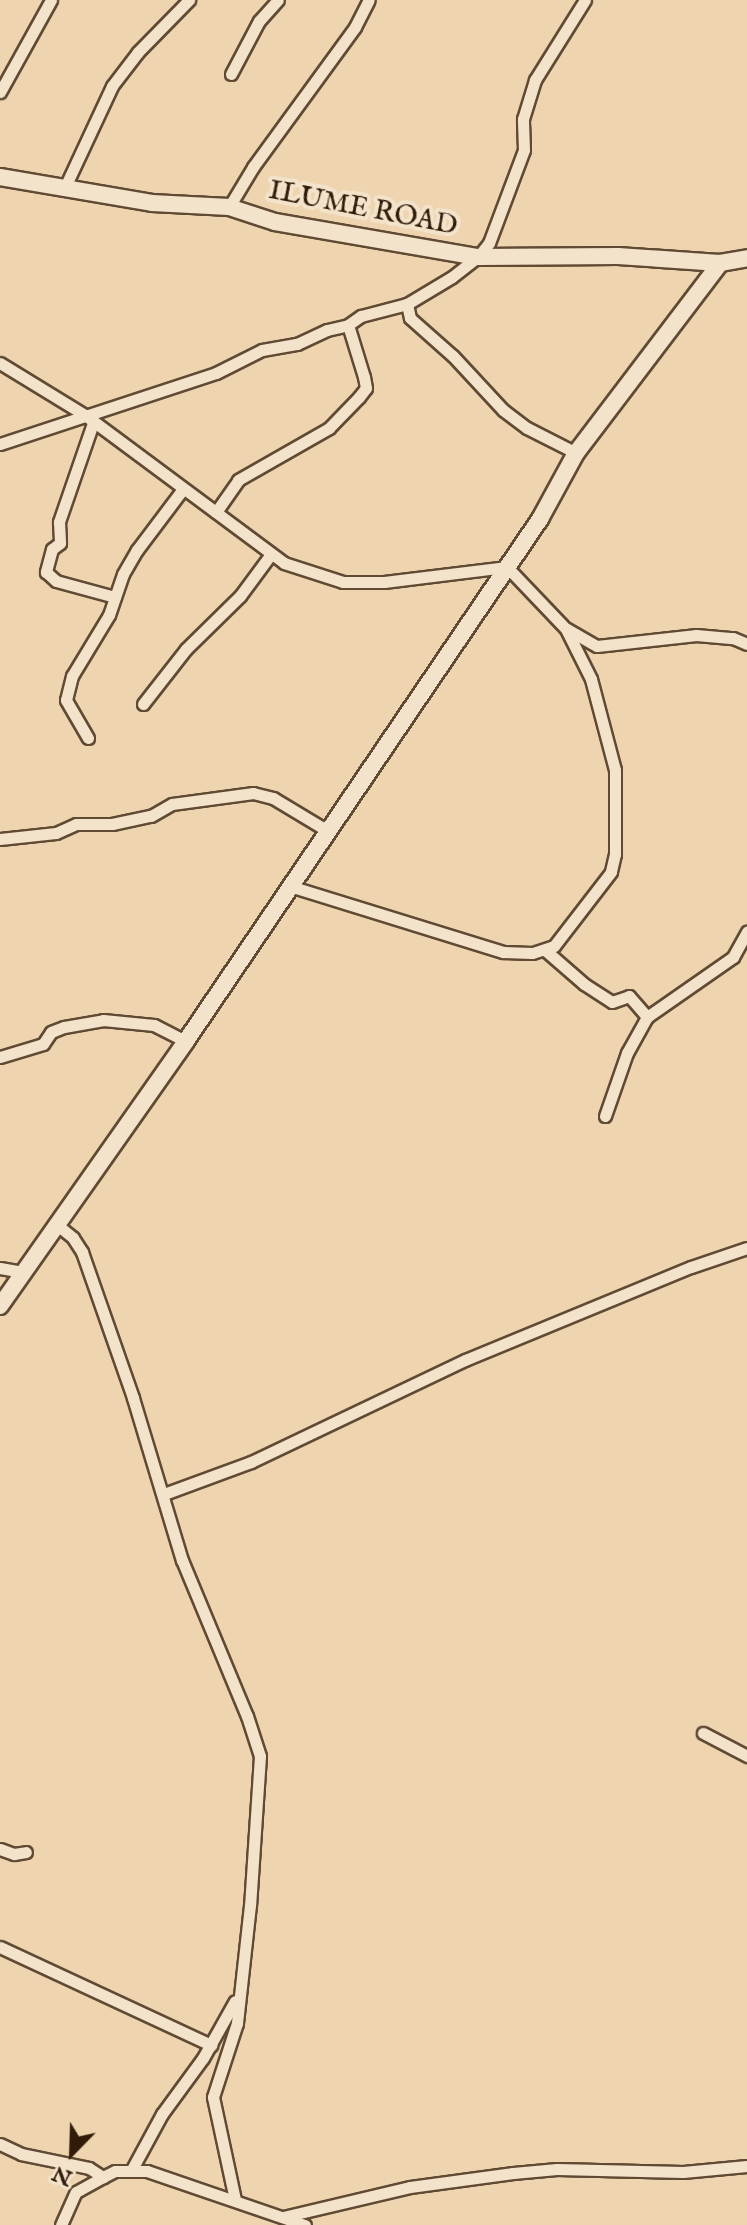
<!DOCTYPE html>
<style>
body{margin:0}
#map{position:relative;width:747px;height:2225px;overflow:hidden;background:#eed4af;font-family:"IM FELL English",serif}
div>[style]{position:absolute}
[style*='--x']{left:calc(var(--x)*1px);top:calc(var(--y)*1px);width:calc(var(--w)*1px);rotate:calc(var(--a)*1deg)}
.roads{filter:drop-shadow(2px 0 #604a33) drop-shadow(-2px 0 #604a33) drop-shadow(0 2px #604a33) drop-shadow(0 -2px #604a33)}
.street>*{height:11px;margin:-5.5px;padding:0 5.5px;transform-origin:5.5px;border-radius:5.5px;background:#f4e3cb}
.secondary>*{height:16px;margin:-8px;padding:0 8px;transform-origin:8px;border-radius:8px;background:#f4e3cb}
span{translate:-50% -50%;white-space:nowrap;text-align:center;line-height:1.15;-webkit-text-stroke:8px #f4e3cb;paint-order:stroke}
.street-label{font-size:28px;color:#311c0a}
.north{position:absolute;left:32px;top:2113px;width:80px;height:80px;-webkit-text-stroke:6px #f4e3cb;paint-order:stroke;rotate:203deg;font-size:22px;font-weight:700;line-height:32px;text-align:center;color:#311c0a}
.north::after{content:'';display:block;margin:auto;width:28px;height:36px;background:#311c0a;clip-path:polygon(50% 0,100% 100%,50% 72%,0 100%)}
</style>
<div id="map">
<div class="roads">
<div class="street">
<div style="--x:231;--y:74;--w:60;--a:-62.2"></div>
<div style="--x:259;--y:21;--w:28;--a:-48"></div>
<div style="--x:0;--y:92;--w:105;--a:-61"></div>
<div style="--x:65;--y:187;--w:111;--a:-65"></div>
<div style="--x:112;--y:86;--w:43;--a:-52.6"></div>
<div style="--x:138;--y:52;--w:73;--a:-45.6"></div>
<div style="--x:229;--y:207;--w:47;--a:-59"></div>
<div style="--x:253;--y:167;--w:173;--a:-53.9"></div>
<div style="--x:355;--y:27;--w:30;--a:-63"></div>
<div style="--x:407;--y:304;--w:14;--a:78"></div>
<div style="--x:410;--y:318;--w:57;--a:41.5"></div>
<div style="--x:453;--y:356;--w:74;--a:47.2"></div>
<div style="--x:503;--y:410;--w:30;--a:37"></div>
<div style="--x:527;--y:428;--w:55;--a:27"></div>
<div style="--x:0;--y:363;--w:100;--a:31.5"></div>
<div style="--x:85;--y:415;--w:248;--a:36.6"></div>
<div style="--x:284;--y:563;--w:62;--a:17.9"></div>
<div style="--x:343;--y:582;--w:41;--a:0"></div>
<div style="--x:384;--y:582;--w:124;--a:-7"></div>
<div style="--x:507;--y:567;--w:86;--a:46.4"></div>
<div style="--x:566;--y:629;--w:56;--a:63.4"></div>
<div style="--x:591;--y:679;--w:94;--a:75.2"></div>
<div style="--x:615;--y:770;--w:84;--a:90"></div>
<div style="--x:615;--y:854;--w:18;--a:103"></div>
<div style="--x:611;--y:872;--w:93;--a:127.6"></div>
<div style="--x:554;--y:946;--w:23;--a:162"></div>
<div style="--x:532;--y:953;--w:29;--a:-178"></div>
<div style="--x:503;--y:952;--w:223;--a:-162.8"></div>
<div style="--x:93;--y:423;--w:105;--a:109"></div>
<div style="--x:59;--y:522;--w:21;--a:87"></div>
<div style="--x:60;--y:543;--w:10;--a:143"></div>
<div style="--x:52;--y:549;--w:24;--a:105"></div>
<div style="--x:46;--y:572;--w:13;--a:42"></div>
<div style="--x:56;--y:581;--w:61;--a:15.2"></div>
<div style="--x:0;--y:444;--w:227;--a:-18.2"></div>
<div style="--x:216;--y:373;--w:51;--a:-26.6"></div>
<div style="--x:262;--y:350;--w:36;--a:-10"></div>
<div style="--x:297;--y:344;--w:33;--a:-25"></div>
<div style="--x:327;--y:330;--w:22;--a:-13"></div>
<div style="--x:348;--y:325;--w:16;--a:-35"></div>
<div style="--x:361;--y:316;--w:48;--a:-14.6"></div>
<div style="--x:407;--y:304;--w:52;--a:-31"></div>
<div style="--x:452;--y:277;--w:33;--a:-38"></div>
<div style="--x:478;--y:257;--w:18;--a:-52"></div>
<div style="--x:489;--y:243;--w:99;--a:-69.4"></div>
<div style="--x:524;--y:150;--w:31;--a:-92"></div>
<div style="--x:523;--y:119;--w:41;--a:-72.9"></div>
<div style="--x:535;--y:80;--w:94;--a:-58"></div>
<div style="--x:216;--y:512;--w:39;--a:-55"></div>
<div style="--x:238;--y:480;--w:105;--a:-29.7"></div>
<div style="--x:329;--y:428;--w:43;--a:-45.9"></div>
<div style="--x:359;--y:397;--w:11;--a:-52"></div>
<div style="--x:366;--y:388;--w:11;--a:-100"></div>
<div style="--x:364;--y:377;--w:54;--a:-107.1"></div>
<div style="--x:567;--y:629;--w:34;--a:30"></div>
<div style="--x:597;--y:646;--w:100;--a:-6.3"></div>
<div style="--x:696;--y:635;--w:37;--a:5"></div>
<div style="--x:733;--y:638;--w:15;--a:23"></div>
<div style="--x:143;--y:704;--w:70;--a:-52"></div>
<div style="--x:186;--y:649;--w:76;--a:-44.5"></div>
<div style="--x:240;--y:596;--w:52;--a:-53.6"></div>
<div style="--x:88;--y:738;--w:44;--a:-120.1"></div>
<div style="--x:66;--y:700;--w:25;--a:-76"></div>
<div style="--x:72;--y:676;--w:71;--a:-58.8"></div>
<div style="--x:109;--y:615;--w:43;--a:-71.1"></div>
<div style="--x:123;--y:574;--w:28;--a:-60"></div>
<div style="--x:137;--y:550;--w:76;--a:-53"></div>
<div style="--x:0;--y:839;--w:56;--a:-6.1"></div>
<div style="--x:56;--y:833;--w:22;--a:-24"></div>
<div style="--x:76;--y:824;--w:36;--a:0"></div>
<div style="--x:112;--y:824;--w:40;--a:-12"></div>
<div style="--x:151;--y:816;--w:24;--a:-30"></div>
<div style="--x:172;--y:804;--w:82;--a:-7.7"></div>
<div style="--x:253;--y:793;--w:21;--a:14"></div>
<div style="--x:273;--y:798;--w:64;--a:31"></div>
<div style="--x:545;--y:950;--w:52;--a:41.1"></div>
<div style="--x:584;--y:984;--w:33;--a:33"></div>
<div style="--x:612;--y:1002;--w:18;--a:-19"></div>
<div style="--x:629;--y:996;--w:28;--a:49"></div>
<div style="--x:0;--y:1057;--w:45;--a:-16.8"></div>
<div style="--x:43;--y:1044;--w:14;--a:-56"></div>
<div style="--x:51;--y:1032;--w:14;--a:-21"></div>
<div style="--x:64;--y:1027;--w:40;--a:-10"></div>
<div style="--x:103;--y:1020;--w:51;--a:5.6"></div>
<div style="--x:154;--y:1025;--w:36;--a:27"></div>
<div style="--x:605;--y:1116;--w:67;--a:-70.8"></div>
<div style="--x:627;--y:1053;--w:41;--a:-60.9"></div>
<div style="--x:647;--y:1017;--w:105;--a:-34.9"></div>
<div style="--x:733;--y:957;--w:29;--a:-61"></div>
<div style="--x:56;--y:1224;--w:22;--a:39"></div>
<div style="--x:73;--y:1238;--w:17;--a:57"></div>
<div style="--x:82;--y:1252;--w:155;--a:70.7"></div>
<div style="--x:133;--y:1398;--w:169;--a:73.2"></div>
<div style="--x:182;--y:1560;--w:169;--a:67.4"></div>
<div style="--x:247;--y:1716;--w:42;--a:72"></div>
<div style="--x:260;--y:1756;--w:149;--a:93.8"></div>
<div style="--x:250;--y:1905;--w:119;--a:96.3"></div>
<div style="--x:237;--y:2023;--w:78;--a:108"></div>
<div style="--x:213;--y:2097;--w:105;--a:77.9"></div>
<div style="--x:0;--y:1268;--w:23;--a:10"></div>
<div style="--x:164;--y:1494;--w:93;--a:-20.2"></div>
<div style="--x:251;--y:1462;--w:237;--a:-25.5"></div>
<div style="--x:465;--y:1360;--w:244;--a:-22.4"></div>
<div style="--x:691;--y:1267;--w:59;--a:-18.7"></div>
<div style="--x:703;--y:1733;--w:50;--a:27.6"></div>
<div style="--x:0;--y:1849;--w:15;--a:20"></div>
<div style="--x:14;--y:1854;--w:12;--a:-9"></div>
<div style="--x:0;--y:1947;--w:233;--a:24.9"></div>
<div style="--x:0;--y:2144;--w:23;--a:25"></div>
<div style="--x:21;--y:2154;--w:69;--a:11.6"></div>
<div style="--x:89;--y:2168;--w:17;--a:33"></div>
<div style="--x:103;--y:2177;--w:13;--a:-27"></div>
<div style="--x:115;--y:2171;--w:32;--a:0"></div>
<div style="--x:147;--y:2171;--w:167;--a:18.9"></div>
<div style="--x:131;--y:2171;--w:65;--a:-61.5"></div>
<div style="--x:162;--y:2114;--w:69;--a:-53.8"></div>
<div style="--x:203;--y:2058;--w:65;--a:-60.7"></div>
<div style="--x:283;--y:2217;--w:130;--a:-13.3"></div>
<div style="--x:410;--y:2187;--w:104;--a:-7.7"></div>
<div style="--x:513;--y:2173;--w:44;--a:-5.2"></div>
<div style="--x:557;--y:2169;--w:126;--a:1.4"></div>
<div style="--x:683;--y:2172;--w:64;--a:-5.4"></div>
<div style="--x:61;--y:2225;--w:36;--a:-66"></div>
<div style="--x:76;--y:2192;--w:31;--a:-29"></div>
</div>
<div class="secondary">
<div style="--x:0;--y:177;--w:154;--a:9.7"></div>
<div style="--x:152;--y:203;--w:77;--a:3"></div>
<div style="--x:229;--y:207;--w:48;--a:18.1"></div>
<div style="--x:275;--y:222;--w:206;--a:9.8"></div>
<div style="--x:478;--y:257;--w:140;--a:-0.4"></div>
<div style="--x:618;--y:256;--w:102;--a:3.9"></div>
<div style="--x:720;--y:263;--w:27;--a:-10"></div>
<div style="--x:0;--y:1306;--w:324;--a:-54.9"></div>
<div style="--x:186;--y:1041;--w:631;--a:-55.86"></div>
<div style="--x:540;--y:519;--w:75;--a:-61.4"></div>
<div style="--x:576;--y:453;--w:238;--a:-52.8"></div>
</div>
</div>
<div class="street-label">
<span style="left:363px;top:209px;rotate:11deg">ILUME ROAD</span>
</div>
<div class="north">N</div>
</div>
